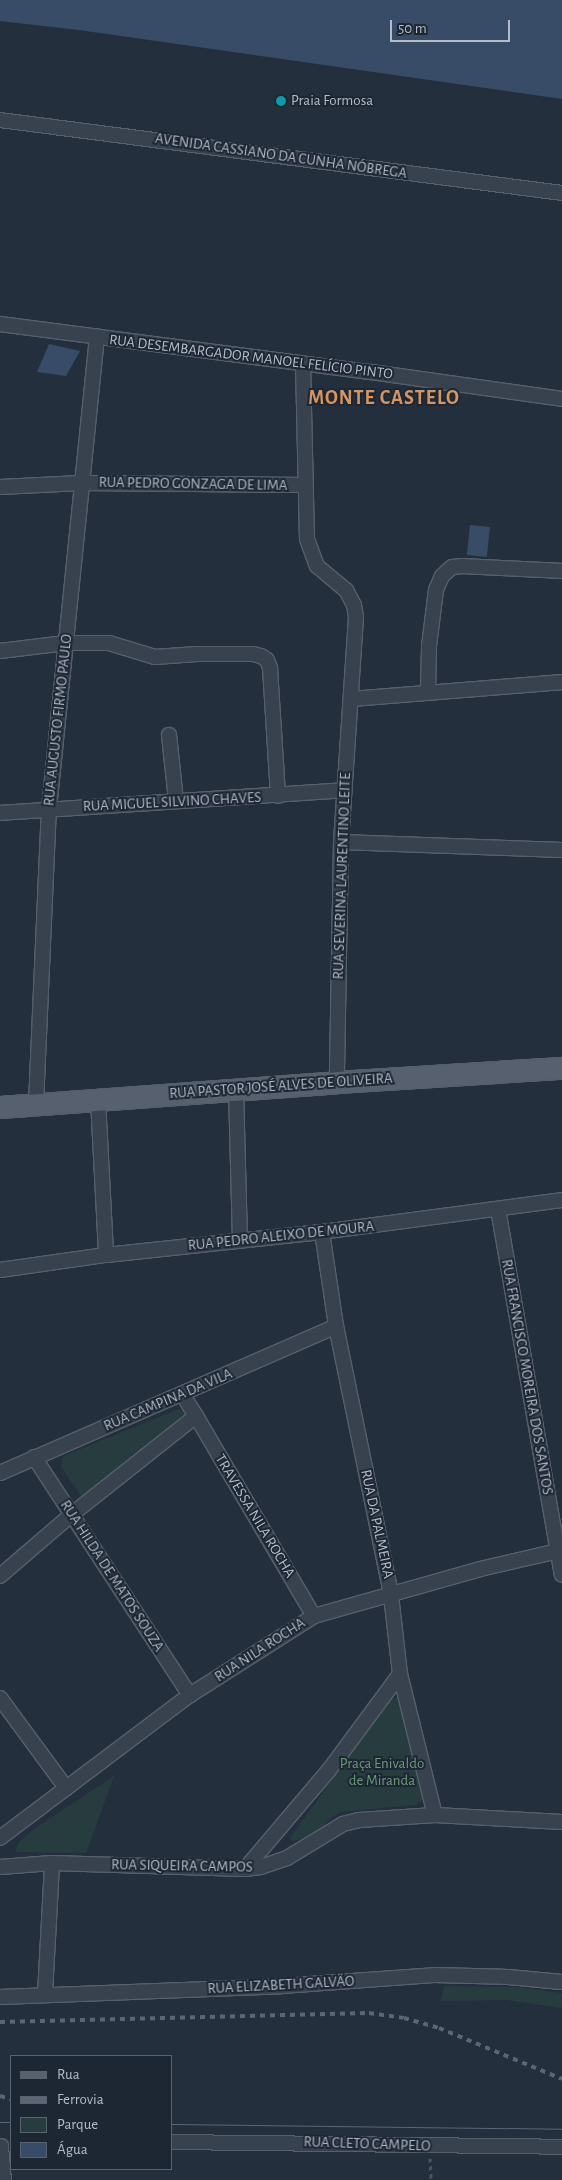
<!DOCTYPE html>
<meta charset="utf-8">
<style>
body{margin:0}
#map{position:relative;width:562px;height:2180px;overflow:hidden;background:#242f3e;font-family:"Alegreya Sans",sans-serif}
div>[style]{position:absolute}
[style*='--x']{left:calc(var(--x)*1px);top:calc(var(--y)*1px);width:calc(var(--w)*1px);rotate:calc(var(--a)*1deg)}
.green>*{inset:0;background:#263c3f}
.water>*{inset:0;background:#394c67;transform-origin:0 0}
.path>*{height:3px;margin-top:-1.5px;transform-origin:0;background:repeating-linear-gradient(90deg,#44595c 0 4px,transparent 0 8px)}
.roads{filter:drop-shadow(1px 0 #565f6c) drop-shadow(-1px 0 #565f6c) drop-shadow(0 1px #565f6c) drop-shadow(0 -1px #565f6c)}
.minor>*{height:14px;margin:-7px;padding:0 7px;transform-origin:7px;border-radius:7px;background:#38414e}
.primary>*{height:21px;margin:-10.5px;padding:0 10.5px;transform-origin:10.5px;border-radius:10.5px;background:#56606e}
.tram>*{height:1px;margin:-0.5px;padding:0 0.5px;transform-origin:0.5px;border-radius:0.5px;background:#5a6575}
.rail>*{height:4px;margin-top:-2px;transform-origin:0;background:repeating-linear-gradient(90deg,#5a6575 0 5px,transparent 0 10px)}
.dots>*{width:14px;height:14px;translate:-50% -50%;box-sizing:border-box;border:2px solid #1d2633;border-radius:50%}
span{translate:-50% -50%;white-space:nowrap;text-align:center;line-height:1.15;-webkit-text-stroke:4px #1d2633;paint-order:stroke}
.poi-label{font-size:15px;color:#b4bcc9}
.left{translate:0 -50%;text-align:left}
.street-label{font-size:15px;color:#b4bcc9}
.park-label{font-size:15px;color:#6b9a76}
.district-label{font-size:20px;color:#d59563;font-weight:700;letter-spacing:1px}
.legend{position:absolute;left:10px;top:2055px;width:162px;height:115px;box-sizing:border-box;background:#1d2633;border:1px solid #59626f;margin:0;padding:6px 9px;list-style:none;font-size:15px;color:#b4bcc9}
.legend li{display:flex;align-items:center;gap:10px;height:25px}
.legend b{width:25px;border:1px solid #59626f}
.scale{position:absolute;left:390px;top:20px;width:120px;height:22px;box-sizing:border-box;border:2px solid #b4bcc9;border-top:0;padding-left:6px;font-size:15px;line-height:18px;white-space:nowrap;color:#b4bcc9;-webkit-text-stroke:4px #1d2633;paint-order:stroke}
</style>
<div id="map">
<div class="green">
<div style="clip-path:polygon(179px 1409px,185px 1413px,86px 1496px,81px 1496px,61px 1467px,63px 1456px)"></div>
<div style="clip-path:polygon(396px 1698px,405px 1702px,423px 1795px,422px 1801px,415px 1805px,340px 1812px,328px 1820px,319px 1833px,293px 1841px,290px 1838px,390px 1699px)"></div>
<div style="clip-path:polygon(114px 1776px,86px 1853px,15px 1852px,19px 1842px,34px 1829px)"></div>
<div style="clip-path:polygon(444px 1986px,515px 1987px,562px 1993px,562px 2008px,507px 2000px,441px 2001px)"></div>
</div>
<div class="water">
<div style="clip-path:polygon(0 0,562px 0,562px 99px,79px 30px,0 21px)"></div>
<div style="clip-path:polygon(49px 344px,80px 351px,66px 376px,37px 372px)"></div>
<div style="left:470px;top:525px;width:20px;height:30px;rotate:6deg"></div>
</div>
<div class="path">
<div style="--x:430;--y:2158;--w:22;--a:87"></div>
</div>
<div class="roads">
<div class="minor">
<div style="--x:0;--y:120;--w:567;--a:7.4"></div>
<div style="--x:0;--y:324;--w:374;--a:7.4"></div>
<div style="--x:371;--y:372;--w:193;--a:8"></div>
<div style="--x:303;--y:364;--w:175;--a:88.7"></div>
<div style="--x:307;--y:539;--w:29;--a:70"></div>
<div style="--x:317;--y:566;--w:38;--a:40"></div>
<div style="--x:346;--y:590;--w:17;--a:62"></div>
<div style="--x:354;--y:605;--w:12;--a:81"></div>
<div style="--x:356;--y:617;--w:225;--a:93.8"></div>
<div style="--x:341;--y:842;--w:240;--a:91"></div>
<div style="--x:0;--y:487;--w:81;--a:-2.8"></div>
<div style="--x:81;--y:483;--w:223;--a:0.5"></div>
<div style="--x:0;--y:651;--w:66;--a:-6.9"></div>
<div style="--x:66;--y:643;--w:43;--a:0"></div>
<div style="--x:109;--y:643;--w:48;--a:16.9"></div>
<div style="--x:155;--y:657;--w:42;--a:-4.1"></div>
<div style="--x:197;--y:654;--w:56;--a:0"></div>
<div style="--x:253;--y:654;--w:8;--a:14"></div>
<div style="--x:261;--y:656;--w:7;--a:34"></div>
<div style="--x:267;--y:660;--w:9;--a:69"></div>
<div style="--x:270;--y:668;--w:128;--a:86.4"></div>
<div style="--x:428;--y:691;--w:45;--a:-88.7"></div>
<div style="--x:429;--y:646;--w:56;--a:-82.9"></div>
<div style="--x:436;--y:590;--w:15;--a:-67"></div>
<div style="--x:442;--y:576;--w:13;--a:-42"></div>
<div style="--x:452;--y:567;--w:11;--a:-5"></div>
<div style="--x:463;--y:566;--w:99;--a:2.9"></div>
<div style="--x:352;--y:699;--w:211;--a:-4.6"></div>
<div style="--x:169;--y:735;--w:66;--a:83.9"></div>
<div style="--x:0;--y:813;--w:345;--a:-3.8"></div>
<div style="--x:341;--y:842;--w:221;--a:2.1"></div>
<div style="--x:236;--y:1089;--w:152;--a:88.5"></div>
<div style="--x:98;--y:1100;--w:155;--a:87"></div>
<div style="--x:36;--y:1104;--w:295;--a:-87.5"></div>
<div style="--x:49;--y:809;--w:475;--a:-84.2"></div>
<div style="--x:498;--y:1209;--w:371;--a:80.1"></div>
<div style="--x:322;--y:1232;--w:95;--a:81.5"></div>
<div style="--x:336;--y:1326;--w:275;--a:78.4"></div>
<div style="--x:391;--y:1595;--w:80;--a:83.5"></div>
<div style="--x:400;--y:1674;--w:145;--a:76.1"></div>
<div style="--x:0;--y:1270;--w:107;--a:-8.1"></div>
<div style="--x:106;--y:1255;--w:217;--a:-6.1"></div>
<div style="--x:322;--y:1232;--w:242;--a:-7.6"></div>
<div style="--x:196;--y:1416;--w:232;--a:59.5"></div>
<div style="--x:34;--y:1457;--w:285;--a:56.8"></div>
<div style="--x:0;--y:1473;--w:367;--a:-23.6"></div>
<div style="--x:0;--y:1576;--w:94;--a:-40.7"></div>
<div style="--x:71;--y:1515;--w:159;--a:-38.4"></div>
<div style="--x:196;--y:1416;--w:26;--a:-122"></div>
<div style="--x:0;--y:1698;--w:112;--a:53.7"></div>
<div style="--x:0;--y:1838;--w:238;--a:-37"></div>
<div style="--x:190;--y:1695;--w:147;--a:-32.5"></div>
<div style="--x:314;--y:1616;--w:173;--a:-15.8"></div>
<div style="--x:480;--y:1569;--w:84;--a:-13"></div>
<div style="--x:0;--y:1867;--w:52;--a:-4.4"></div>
<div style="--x:52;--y:1863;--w:193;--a:1.8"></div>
<div style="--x:245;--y:1869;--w:16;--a:-7"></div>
<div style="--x:261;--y:1867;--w:28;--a:-19"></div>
<div style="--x:287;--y:1858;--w:66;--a:-31.3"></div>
<div style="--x:343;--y:1824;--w:16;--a:-14"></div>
<div style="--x:359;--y:1820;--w:76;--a:-3.8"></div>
<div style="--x:435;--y:1815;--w:127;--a:3.2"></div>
<div style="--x:245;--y:1869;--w:130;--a:-49.7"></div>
<div style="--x:329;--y:1770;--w:119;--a:-53.5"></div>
<div style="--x:45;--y:1994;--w:131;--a:-86.9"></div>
<div style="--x:0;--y:1997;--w:282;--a:-2.2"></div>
<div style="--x:282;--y:1986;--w:152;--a:-4.1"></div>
<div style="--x:434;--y:1975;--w:74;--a:1.5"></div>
<div style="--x:508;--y:1977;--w:54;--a:5.3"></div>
<div style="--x:171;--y:2142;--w:391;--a:0.7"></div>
<div style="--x:1;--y:2146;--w:34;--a:85"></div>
</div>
<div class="primary">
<div style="--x:0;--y:1107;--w:338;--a:-4.2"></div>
<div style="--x:337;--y:1082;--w:225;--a:-3.6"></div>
</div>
</div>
<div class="tram">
<div style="--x:0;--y:2122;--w:11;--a:0"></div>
<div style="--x:171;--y:2124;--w:391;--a:0.7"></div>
</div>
<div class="rail">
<div style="--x:0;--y:2022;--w:369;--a:-1.4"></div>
<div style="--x:369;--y:2013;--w:35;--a:8"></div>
<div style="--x:404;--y:2018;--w:36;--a:16"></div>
<div style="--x:439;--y:2028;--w:133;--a:22.5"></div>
<div style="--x:0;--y:2096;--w:11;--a:15"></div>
</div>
<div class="dots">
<div style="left:281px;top:101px;background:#0f9aa8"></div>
</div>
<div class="poi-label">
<span class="left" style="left:291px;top:101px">Praia Formosa</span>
</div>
<div class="street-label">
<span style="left:281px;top:156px;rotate:8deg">AVENIDA CASSIANO DA CUNHA NÓBREGA</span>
<span style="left:251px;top:357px;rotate:7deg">RUA DESEMBARGADOR MANOEL FELÍCIO PINTO</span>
<span style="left:193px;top:484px;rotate:1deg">RUA PEDRO GONZAGA DE LIMA</span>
<span style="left:58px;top:720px;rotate:-84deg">RUA AUGUSTO FIRMO PAULO</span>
<span style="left:172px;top:802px;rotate:-3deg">RUA MIGUEL SILVINO CHAVES</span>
<span style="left:342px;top:876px;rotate:-88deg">RUA SEVERINA LAURENTINO LEITE</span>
<span style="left:281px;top:1086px;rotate:-4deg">RUA PASTOR JOSÉ ALVES DE OLIVEIRA</span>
<span style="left:281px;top:1236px;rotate:-6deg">RUA PEDRO ALEIXO DE MOURA</span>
<span style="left:527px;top:1377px;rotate:80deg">RUA FRANCISCO MOREIRA DOS SANTOS</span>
<span style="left:168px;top:1400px;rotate:-23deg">RUA CAMPINA DA VILA</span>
<span style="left:255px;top:1516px;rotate:59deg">TRAVESSA NILA ROCHA</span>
<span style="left:377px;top:1524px;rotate:78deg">RUA DA PALMEIRA</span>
<span style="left:112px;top:1576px;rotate:57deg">RUA HILDA DE MATOS SOUZA</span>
<span style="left:260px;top:1650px;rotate:-33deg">RUA NILA ROCHA</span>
<span style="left:182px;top:1866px;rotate:1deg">RUA SIQUEIRA CAMPOS</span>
<span style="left:281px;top:1985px;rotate:-3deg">RUA ELIZABETH GALVÃO</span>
<span style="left:367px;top:2144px;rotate:2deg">RUA CLETO CAMPELO</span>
</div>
<div class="park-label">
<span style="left:382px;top:1772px">Praça Enivaldo<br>de Miranda</span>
</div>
<div class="district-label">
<span style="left:384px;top:398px">MONTE CASTELO</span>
</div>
<ul class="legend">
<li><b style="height:6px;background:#56606e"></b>Rua</li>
<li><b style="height:6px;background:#5a6575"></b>Ferrovia</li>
<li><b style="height:14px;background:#263c3f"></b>Parque</li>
<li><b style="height:14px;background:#394c67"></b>Água</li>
</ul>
<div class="scale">50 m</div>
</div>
